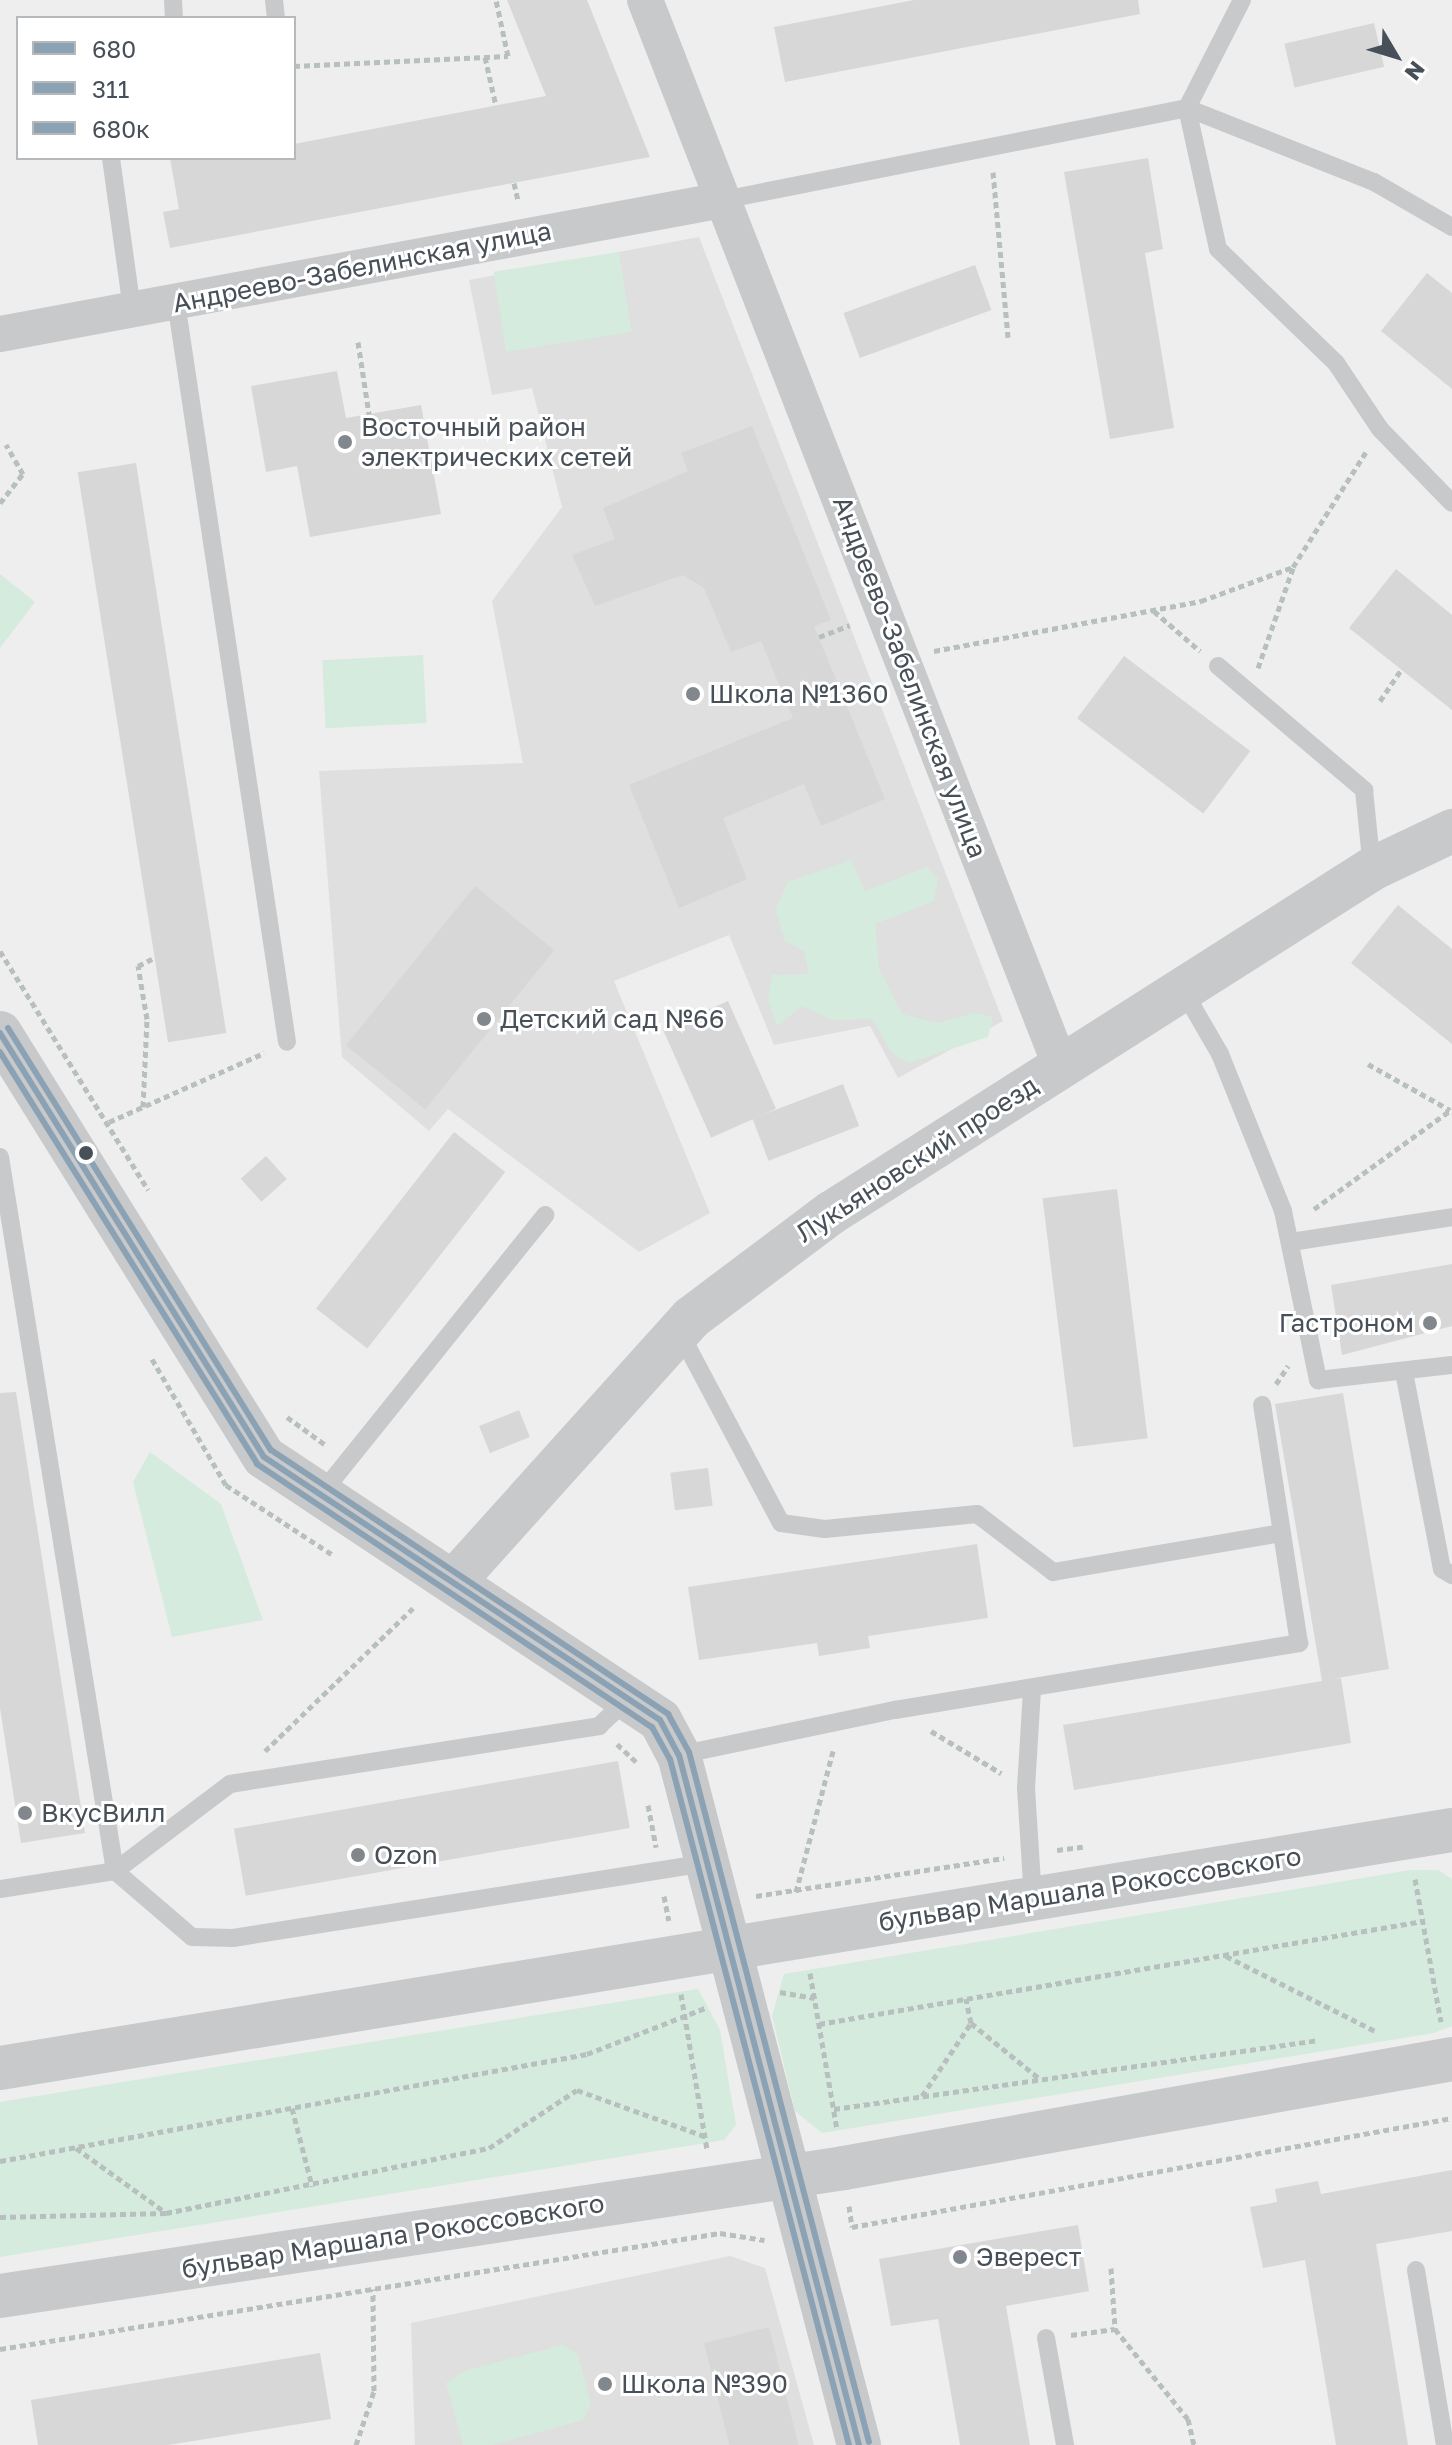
<!DOCTYPE html>
<meta charset="utf-8">
<style>
body{margin:0}
#map{position:relative;width:1452px;height:2445px;overflow:hidden;background:#eee;font-family:"Golos Text",sans-serif}
div>[style]{position:absolute}
[style*='--x']{left:calc(var(--x)*1px);top:calc(var(--y)*1px);width:calc(var(--w)*1px);rotate:calc(var(--a)*1deg)}
.education>*{inset:0;background:#e0dfdf}
.green>*{inset:0;background:#d4ebde;transform-origin:0 0}
.building>*{inset:0;background:#d7d7d8;transform-origin:0 0}
.path>*{height:5px;margin-top:-2.5px;transform-origin:0;background:repeating-linear-gradient(90deg,#b7c0be 0 6px,transparent 0 10px)}
.service>*{height:18px;margin:-9px;padding:0 9px;transform-origin:9px;border-radius:9px;background:#c8c9cb}
.minor>*{height:36px;margin:-18px;padding:0 18px;transform-origin:18px;border-radius:18px;background:#c8c9cb}
.tertiary>*{height:44px;margin:-22px;padding:0 22px;transform-origin:22px;border-radius:22px;background:#c8c9cb}
.bus-1>*{height:6px;margin:-3px;padding:0 3px;transform-origin:3px;border-radius:3px;background:#8ba2b4}
.bus-2>*{height:6px;margin:-3px;padding:0 3px;transform-origin:3px;border-radius:3px;background:#8ba2b4}
.bus-3>*{height:6px;margin:-3px;padding:0 3px;transform-origin:3px;border-radius:3px;background:#8ba2b4}
.dots>*{width:22px;height:22px;translate:-50% -50%;box-sizing:border-box;border:4px solid #fff;border-radius:50%}
span{translate:-50% -50%;white-space:nowrap;text-align:center;line-height:1.15;-webkit-text-stroke:6px #fff;paint-order:stroke}
.street-label{font-size:26px;color:#474f58}
.poi-label{font-size:26px;color:#474f58}
.left{translate:0 -50%;text-align:left}
.right{translate:-100% -50%;text-align:right}
.legend{position:absolute;left:16px;top:16px;width:280px;height:144px;box-sizing:border-box;background:#fff;border:2px solid #b5b9bc;margin:0;padding:10px 14px;list-style:none;font-size:24px;color:#474f58}
.legend li{display:flex;align-items:center;gap:16px;height:40px}
.legend b{width:40px;border:2px solid #b5b9bc}
.north{position:absolute;left:1356px;top:16px;width:80px;height:80px;-webkit-text-stroke:6px #fff;paint-order:stroke;rotate:128deg;font-size:22px;font-weight:700;line-height:32px;text-align:center;color:#474f58}
.north::after{content:'';display:block;margin:auto;width:28px;height:36px;background:#474f58;clip-path:polygon(50% 0,100% 100%,50% 72%,0 100%)}
</style>
<div id="map">
<div class="education">
<div style="clip-path:polygon(699px 237px,1003px 1021px,898px 1078px,870px 1026px,774px 1045px,729px 935px,614px 981px,710px 1213px,639px 1252px,448px 1109px,429px 1131px,342px 1057px,319px 771px,523px 763px,492px 601px,562px 507px,532px 388px,492px 395px,469px 280px)"></div>
<div style="clip-path:polygon(730px 2256px,765px 2268px,814px 2445px,415px 2445px,411px 2323px)"></div>
</div>
<div class="green">
<div style="left:619px;top:252px;width:81px;height:127px;rotate:81deg"></div>
<div style="clip-path:polygon(0 574px,35px 602px,0 648px)"></div>
<div style="left:423px;top:655px;width:68px;height:101px;rotate:87deg"></div>
<div style="clip-path:polygon(851px 860px,865px 891px,927px 867px,938px 878px,934px 901px,875px 924px,879px 968px,902px 1014px,938px 1023px,975px 1013px,993px 1017px,988px 1037px,909px 1063px,892px 1053px,872px 1019px,832px 1020px,802px 1006px,777px 1026px,768px 999px,772px 975px,809px 974px,804px 951px,785px 941px,776px 909px,788px 882px)"></div>
<div style="clip-path:polygon(150px 1452px,221px 1504px,263px 1620px,172px 1637px,133px 1482px)"></div>
<div style="clip-path:polygon(1411px 1870px,1438px 1870px,1452px 1879px,1452px 2026px,1434px 2033px,822px 2133px,795px 2111px,772px 2016px,784px 1974px)"></div>
<div style="clip-path:polygon(698px 1989px,720px 2030px,736px 2125px,724px 2140px,0 2257px,0 2102px)"></div>
<div style="clip-path:polygon(563px 2345px,578px 2355px,591px 2404px,583px 2420px,492px 2445px,463px 2445px,446px 2383px,467px 2370px)"></div>
</div>
<div class="building">
<div style="clip-path:polygon(507px 0,587px 0,650px 157px,170px 248px,163px 212px,179px 209px,170px 158px,294px 158px,294px 144px,546px 96px)"></div>
<div style="clip-path:polygon(914px 0,1138px 0,1140px 14px,785px 82px,774px 27px)"></div>
<div style="left:1374px;top:23px;width:45px;height:92px;rotate:77deg"></div>
<div style="clip-path:polygon(1148px 158px,1163px 249px,1145px 253px,1174px 428px,1110px 439px,1064px 172px)"></div>
<div style="left:975px;top:265px;width:48px;height:140px;rotate:70deg"></div>
<div style="clip-path:polygon(1427px 273px,1452px 293px,1452px 389px,1381px 331px)"></div>
<div style="clip-path:polygon(337px 371px,346px 418px,421px 405px,441px 514px,310px 537px,297px 466px,266px 472px,251px 386px)"></div>
<div style="clip-path:polygon(752px 426px,831px 620px,814px 626px,885px 799px,821px 826px,804px 784px,723px 818px,747px 879px,679px 908px,629px 785px,793px 718px,761px 641px,731px 652px,704px 588px,683px 575px,595px 606px,572px 555px,615px 539px,603px 508px,688px 471px,681px 453px)"></div>
<div style="left:136px;top:463px;width:577px;height:59px;rotate:81deg"></div>
<div style="clip-path:polygon(1396px 569px,1452px 615px,1452px 710px,1349px 628px)"></div>
<div style="left:1124px;top:656px;width:158px;height:78px;rotate:37deg"></div>
<div style="left:475px;top:886px;width:102px;height:205px;rotate:39deg"></div>
<div style="clip-path:polygon(1398px 905px,1452px 949px,1452px 1044px,1351px 963px)"></div>
<div style="left:728px;top:1001px;width:118px;height:71px;rotate:66deg"></div>
<div style="left:843px;top:1084px;width:45px;height:97px;rotate:69deg"></div>
<div style="left:454px;top:1132px;width:65px;height:224px;rotate:38deg"></div>
<div style="left:266px;top:1156px;width:31px;height:34px;rotate:48deg"></div>
<div style="left:1117px;top:1189px;width:251px;height:75px;rotate:83deg"></div>
<div style="clip-path:polygon(1452px 1264px,1452px 1326px,1342px 1355px,1331px 1285px)"></div>
<div style="clip-path:polygon(16px 1392px,85px 1833px,21px 1843px,0 1708px,0 1393px)"></div>
<div style="clip-path:polygon(1343px 1393px,1389px 1669px,1332px 1679px,1341px 1678px,1351px 1743px,1074px 1790px,1063px 1725px,1322px 1681px,1275px 1404px)"></div>
<div style="left:519px;top:1410px;width:29px;height:43px;rotate:68deg"></div>
<div style="left:708px;top:1468px;width:38px;height:38px;rotate:83deg"></div>
<div style="clip-path:polygon(977px 1544px,988px 1618px,868px 1636px,870px 1648px,819px 1656px,817px 1643px,699px 1660px,688px 1587px)"></div>
<div style="left:618px;top:1761px;width:68px;height:390px;rotate:80deg"></div>
<div style="clip-path:polygon(1452px 2170px,1452px 2231px,1376px 2244px,1408px 2445px,1336px 2445px,1305px 2260px,1263px 2268px,1250px 2207px,1277px 2202px,1275px 2189px,1318px 2181px,1321px 2194px)"></div>
<div style="clip-path:polygon(1078px 2225px,1089px 2291px,1006px 2306px,1030px 2445px,960px 2445px,938px 2319px,891px 2326px,879px 2259px)"></div>
<div style="left:769px;top:2327px;width:122px;height:67px;rotate:76deg"></div>
<div style="clip-path:polygon(320px 2353px,331px 2419px,168px 2445px,38px 2445px,31px 2400px)"></div>
</div>
<div class="path">
<div style="--x:485;--y:57;--w:50;--a:77.3"></div>
<div style="--x:294;--y:66;--w:214;--a:-2.7"></div>
<div style="--x:508;--y:56;--w:57;--a:-102.1"></div>
<div style="--x:993;--y:172;--w:166;--a:84.8"></div>
<div style="--x:514;--y:183;--w:18;--a:77"></div>
<div style="--x:358;--y:342;--w:73;--a:81.3"></div>
<div style="--x:0;--y:503;--w:37;--a:-52"></div>
<div style="--x:23;--y:474;--w:34;--a:-120"></div>
<div style="--x:1154;--y:611;--w:61;--a:41"></div>
<div style="--x:819;--y:637;--w:33;--a:-21"></div>
<div style="--x:934;--y:651;--w:272;--a:-10.6"></div>
<div style="--x:1201;--y:601;--w:98;--a:-20.3"></div>
<div style="--x:1293;--y:567;--w:136;--a:-57.6"></div>
<div style="--x:1258;--y:668;--w:106;--a:-70.7"></div>
<div style="--x:1380;--y:701;--w:37;--a:-56"></div>
<div style="--x:0;--y:951;--w:281;--a:58.2"></div>
<div style="--x:1368;--y:1064;--w:94;--a:29.3"></div>
<div style="--x:143;--y:1107;--w:88;--a:-87.4"></div>
<div style="--x:147;--y:1019;--w:54;--a:-99.6"></div>
<div style="--x:138;--y:966;--w:16;--a:-27"></div>
<div style="--x:109;--y:1122;--w:170;--a:-24"></div>
<div style="--x:1314;--y:1209;--w:170;--a:-35.9"></div>
<div style="--x:152;--y:1359;--w:146;--a:59.6"></div>
<div style="--x:226;--y:1485;--w:128;--a:33.2"></div>
<div style="--x:1276;--y:1384;--w:22;--a:-56"></div>
<div style="--x:287;--y:1417;--w:49;--a:35.9"></div>
<div style="--x:931;--y:1731;--w:82;--a:31"></div>
<div style="--x:617;--y:1744;--w:26;--a:43"></div>
<div style="--x:265;--y:1751;--w:207;--a:-44"></div>
<div style="--x:648;--y:1805;--w:43;--a:79.2"></div>
<div style="--x:1057;--y:1850;--w:26;--a:-7"></div>
<div style="--x:1415;--y:1879;--w:145;--a:79.7"></div>
<div style="--x:796;--y:1892;--w:146;--a:-75.3"></div>
<div style="--x:664;--y:1896;--w:25;--a:79"></div>
<div style="--x:756;--y:1896;--w:251;--a:-8.7"></div>
<div style="--x:1226;--y:1956;--w:167;--a:26.7"></div>
<div style="--x:810;--y:1973;--w:158;--a:80.2"></div>
<div style="--x:780;--y:1992;--w:35;--a:10"></div>
<div style="--x:681;--y:1994;--w:158;--a:80.5"></div>
<div style="--x:971;--y:2023;--w:89;--a:39.1"></div>
<div style="--x:819;--y:2024;--w:613;--a:-9.68"></div>
<div style="--x:922;--y:2096;--w:88;--a:-56.1"></div>
<div style="--x:971;--y:2023;--w:25;--a:-102"></div>
<div style="--x:292;--y:2108;--w:81;--a:75.6"></div>
<div style="--x:834;--y:2109;--w:487;--a:-8.1"></div>
<div style="--x:76;--y:2148;--w:110;--a:35.7"></div>
<div style="--x:0;--y:2161;--w:597;--a:-10.33"></div>
<div style="--x:587;--y:2054;--w:127;--a:-21.3"></div>
<div style="--x:849;--y:2206;--w:21;--a:82"></div>
<div style="--x:852;--y:2227;--w:610;--a:-10.3"></div>
<div style="--x:0;--y:2217;--w:166;--a:-1.4"></div>
<div style="--x:166;--y:2213;--w:329;--a:-11.4"></div>
<div style="--x:489;--y:2148;--w:105;--a:-33.4"></div>
<div style="--x:577;--y:2090;--w:135;--a:19.9"></div>
<div style="--x:1111;--y:2268;--w:61;--a:86.2"></div>
<div style="--x:1071;--y:2335;--w:44;--a:-7.8"></div>
<div style="--x:1115;--y:2329;--w:116;--a:51"></div>
<div style="--x:1188;--y:2419;--w:27;--a:77"></div>
<div style="--x:0;--y:2349;--w:729;--a:-9.15"></div>
<div style="--x:720;--y:2233;--w:45;--a:9"></div>
<div style="--x:356;--y:2445;--w:57;--a:-71.6"></div>
<div style="--x:374;--y:2391;--w:102;--a:-90.6"></div>
</div>
<div class="service">
<div style="--x:173;--y:0;--w:18;--a:87"></div>
<div style="--x:274;--y:0;--w:18;--a:84"></div>
<div style="--x:1242;--y:0;--w:121;--a:117"></div>
<div style="--x:1187;--y:108;--w:144;--a:77.6"></div>
<div style="--x:1218;--y:249;--w:164;--a:44"></div>
<div style="--x:1336;--y:363;--w:79;--a:56.3"></div>
<div style="--x:1380;--y:429;--w:103;--a:45.8"></div>
<div style="--x:111;--y:158;--w:153;--a:82.1"></div>
<div style="--x:723;--y:200;--w:473;--a:-11.2"></div>
<div style="--x:1187;--y:108;--w:201;--a:21.6"></div>
<div style="--x:1374;--y:182;--w:90;--a:30"></div>
<div style="--x:176;--y:302;--w:748;--a:81.47"></div>
<div style="--x:1218;--y:666;--w:192;--a:40.3"></div>
<div style="--x:1364;--y:790;--w:79;--a:84.2"></div>
<div style="--x:1183;--y:990;--w:74;--a:60"></div>
<div style="--x:1220;--y:1054;--w:169;--a:68.1"></div>
<div style="--x:1283;--y:1211;--w:173;--a:78.3"></div>
<div style="--x:1318;--y:1380;--w:135;--a:-6.4"></div>
<div style="--x:0;--y:1157;--w:723;--a:80.85"></div>
<div style="--x:115;--y:1871;--w:101;--a:40.6"></div>
<div style="--x:192;--y:1937;--w:41;--a:1.4"></div>
<div style="--x:233;--y:1938;--w:478;--a:-9"></div>
<div style="--x:1291;--y:1242;--w:163;--a:-8.8"></div>
<div style="--x:680;--y:1333;--w:215;--a:62"></div>
<div style="--x:781;--y:1523;--w:44;--a:7.8"></div>
<div style="--x:825;--y:1529;--w:153;--a:-5.6"></div>
<div style="--x:977;--y:1514;--w:96;--a:37.3"></div>
<div style="--x:1053;--y:1572;--w:231;--a:-9.7"></div>
<div style="--x:1404;--y:1372;--w:201;--a:79.1"></div>
<div style="--x:1442;--y:1569;--w:12;--a:31"></div>
<div style="--x:321;--y:1494;--w:358;--a:-51.2"></div>
<div style="--x:1032;--y:1690;--w:98;--a:93.5"></div>
<div style="--x:1026;--y:1788;--w:110;--a:86.4"></div>
<div style="--x:679;--y:1755;--w:221;--a:-11.8"></div>
<div style="--x:895;--y:1710;--w:410;--a:-9.4"></div>
<div style="--x:1299;--y:1643;--w:241;--a:-98.8"></div>
<div style="--x:0;--y:1889;--w:116;--a:-8.9"></div>
<div style="--x:115;--y:1871;--w:144;--a:-37.1"></div>
<div style="--x:230;--y:1784;--w:374;--a:-8.9"></div>
<div style="--x:599;--y:1726;--w:42;--a:-43.1"></div>
<div style="--x:1416;--y:2270;--w:177;--a:80.6"></div>
<div style="--x:1046;--y:2338;--w:109;--a:79.9"></div>
</div>
<div class="minor">
<div style="--x:645;--y:0;--w:1143;--a:68.71"></div>
<div style="--x:0;--y:334;--w:735;--a:-10.5"></div>
</div>
<div class="tertiary">
<div style="--x:0;--y:1033;--w:499;--a:58.1"></div>
<div style="--x:264;--y:1457;--w:475;--a:33.6"></div>
<div style="--x:660;--y:1720;--w:40;--a:62"></div>
<div style="--x:679;--y:1755;--w:713;--a:75.38"></div>
<div style="--x:456;--y:1579;--w:351;--a:-48"></div>
<div style="--x:691;--y:1318;--w:175;--a:-36.9"></div>
<div style="--x:831;--y:1213;--w:641;--a:-32.45"></div>
<div style="--x:1372;--y:869;--w:89;--a:-25.4"></div>
<div style="--x:0;--y:2068;--w:1471;--a:-9.31"></div>
<div style="--x:0;--y:2296;--w:854;--a:-8.62"></div>
<div style="--x:844;--y:2168;--w:618;--a:-10.16"></div>
</div>
<div class="bus-1">
<div style="--x:0;--y:1033;--w:499;--a:58.1"></div>
<div style="--x:264;--y:1457;--w:475;--a:33.6"></div>
<div style="--x:660;--y:1720;--w:40;--a:62"></div>
<div style="--x:679;--y:1755;--w:713;--a:75.38"></div>
</div>
<div class="bus-2">
<div style="--x:0;--y:1052;--w:486;--a:58"></div>
<div style="--x:257;--y:1464;--w:475;--a:33.7"></div>
<div style="--x:652;--y:1727;--w:37;--a:61"></div>
<div style="--x:670;--y:1759;--w:709;--a:75.38"></div>
</div>
<div class="bus-3">
<div style="--x:8;--y:1028;--w:497;--a:58.1"></div>
<div style="--x:271;--y:1450;--w:477;--a:33.6"></div>
<div style="--x:668;--y:1714;--w:43;--a:61.1"></div>
<div style="--x:689;--y:1752;--w:713;--a:75.38"></div>
</div>
<div class="dots">
<div style="left:345px;top:442px;background:#81878c"></div>
<div style="left:693px;top:694px;background:#81878c"></div>
<div style="left:484px;top:1019px;background:#81878c"></div>
<div style="left:86px;top:1153px;background:#474f58"></div>
<div style="left:1430px;top:1323px;background:#81878c"></div>
<div style="left:25px;top:1813px;background:#81878c"></div>
<div style="left:358px;top:1855px;background:#81878c"></div>
<div style="left:960px;top:2257px;background:#81878c"></div>
<div style="left:605px;top:2384px;background:#81878c"></div>
</div>
<div class="street-label">
<span style="left:362px;top:267px;rotate:-11deg">Андреево-Забелинская улица</span>
<span style="left:910px;top:677px;rotate:69deg">Андреево-Забелинская улица</span>
<span style="left:917px;top:1159px;rotate:-33deg">Лукьяновский проезд</span>
<span style="left:1090px;top:1889px;rotate:-9deg">бульвар Маршала Рокоссовского</span>
<span style="left:393px;top:2236px;rotate:-9deg">бульвар Маршала Рокоссовского</span>
</div>
<div class="poi-label">
<span class="left" style="left:361px;top:442px">Восточный район<br>электрических сетей</span>
<span class="left" style="left:709px;top:694px">Школа №1360</span>
<span class="left" style="left:500px;top:1019px">Детский сад №66</span>
<span class="right" style="left:1414px;top:1323px">Гастроном</span>
<span class="left" style="left:41px;top:1813px">ВкусВилл</span>
<span class="left" style="left:374px;top:1855px">Ozon</span>
<span class="left" style="left:976px;top:2257px">Эверест</span>
<span class="left" style="left:621px;top:2384px">Школа №390</span>
</div>
<ul class="legend">
<li><b style="height:10px;background:#8ba2b4"></b>680</li>
<li><b style="height:10px;background:#8ba2b4"></b>311</li>
<li><b style="height:10px;background:#8ba2b4"></b>680к</li>
</ul>
<div class="north">N</div>
</div>
